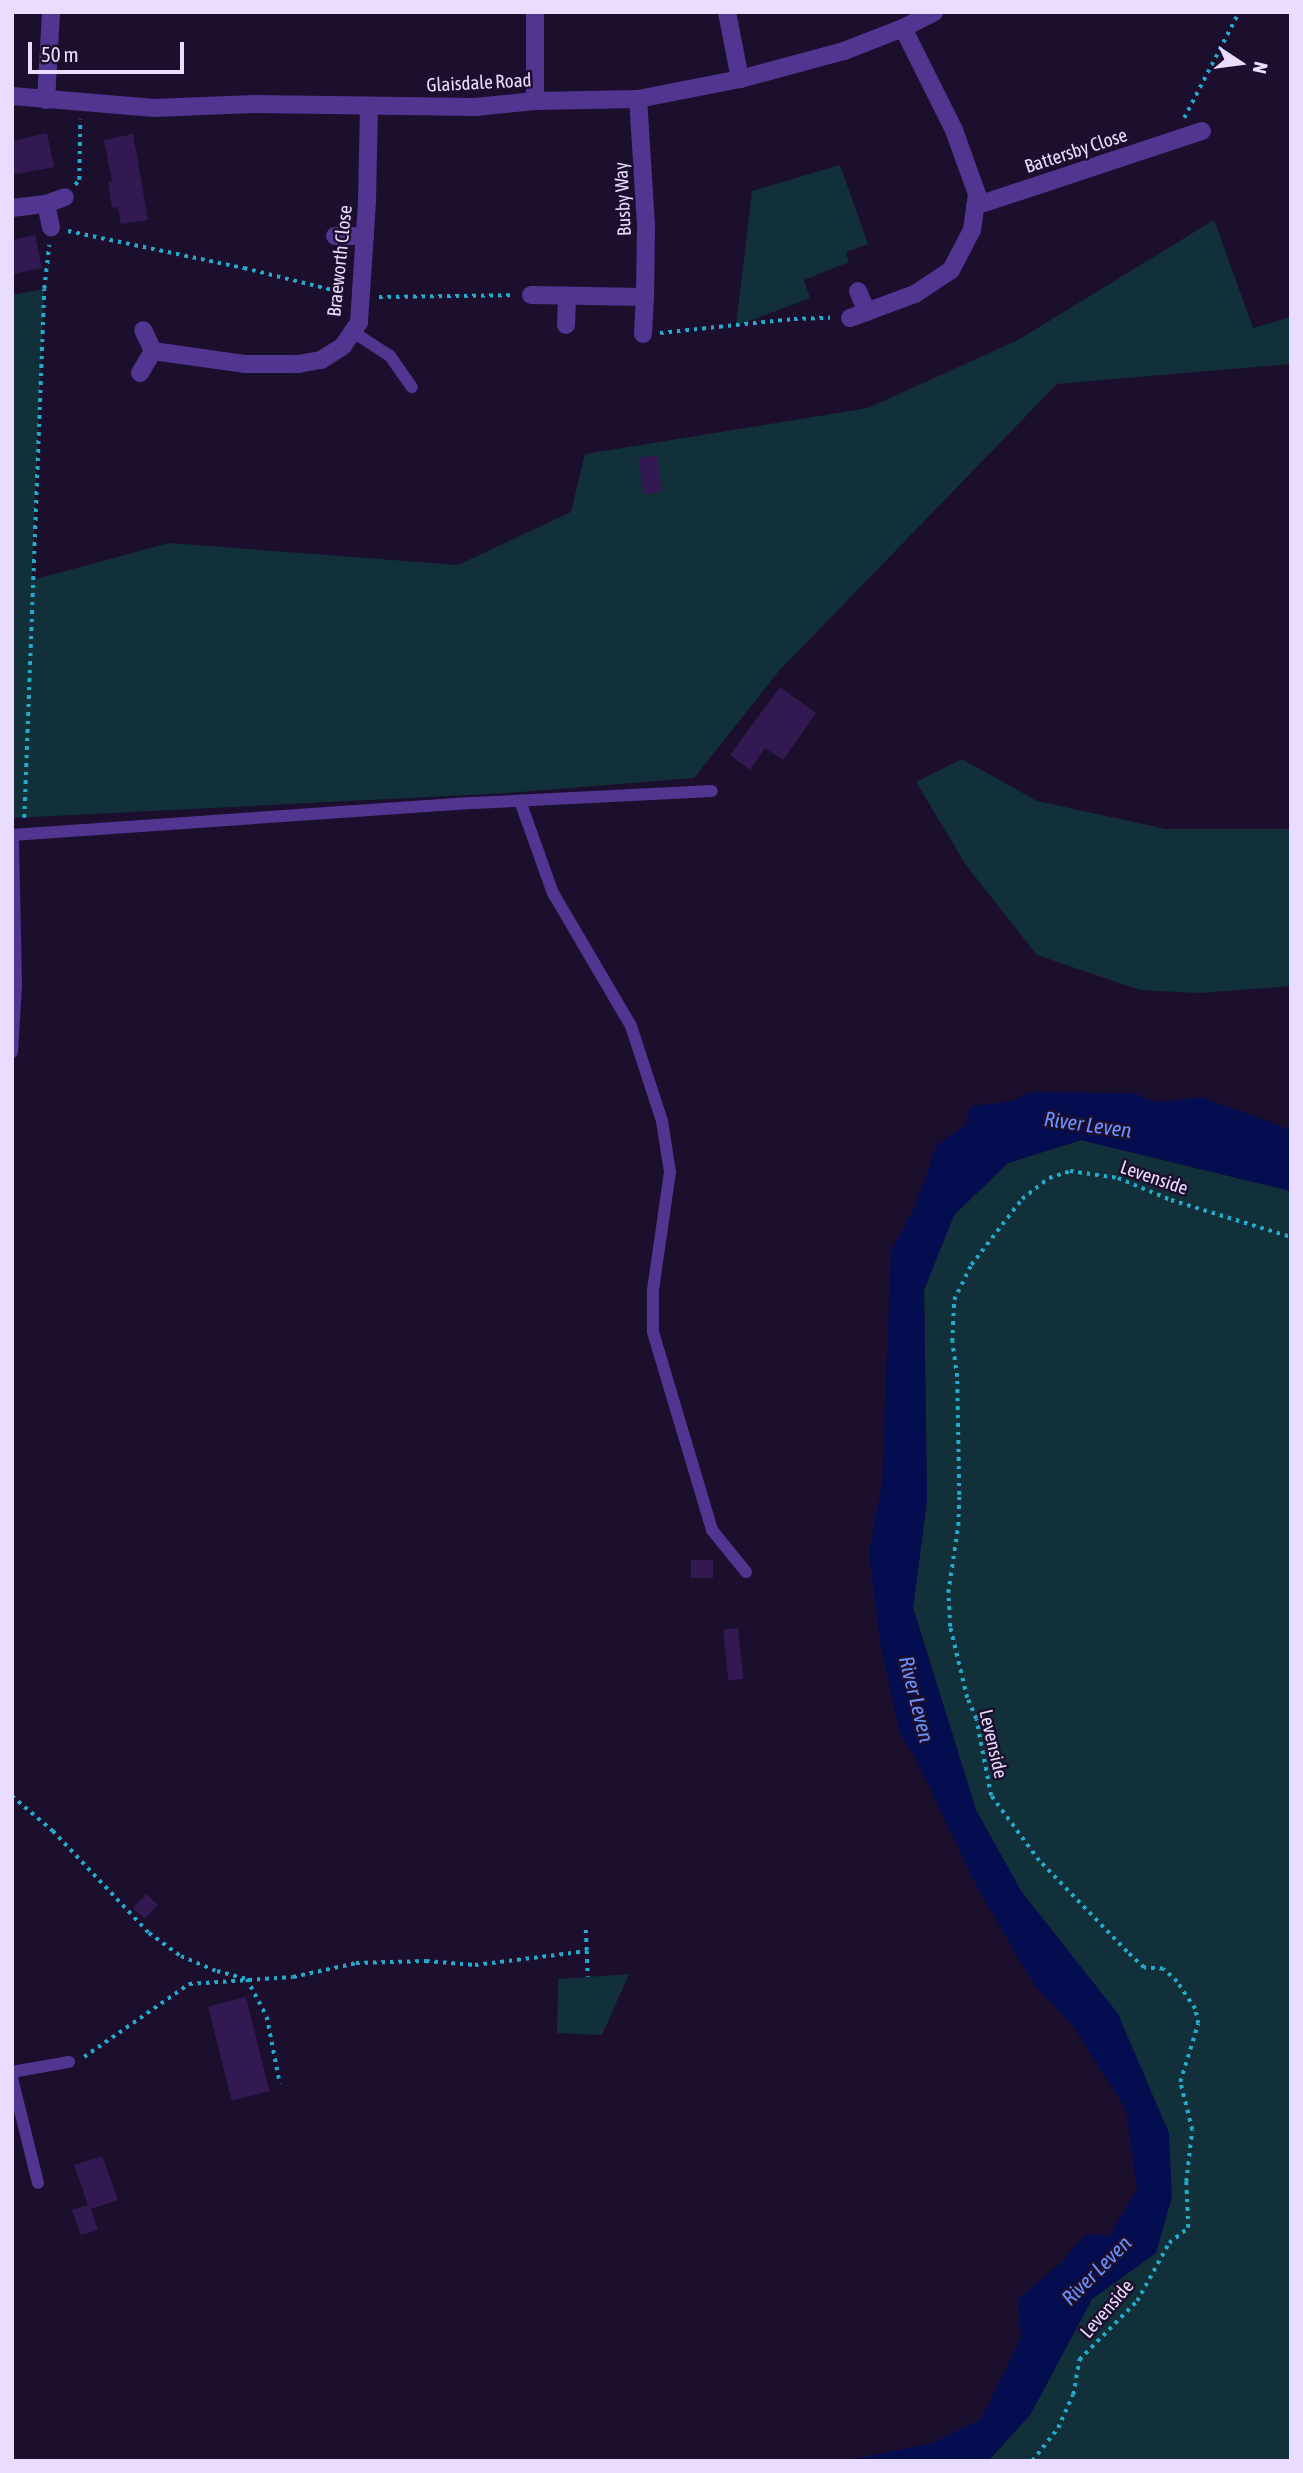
<!DOCTYPE html>
<style>
body{margin:0}
#map{position:relative;width:1303px;height:2473px;overflow:hidden;background:#1c0f2e;font-family:"Asap Condensed",sans-serif}
div>[style]{position:absolute}
[style*='--x']{left:calc(var(--x)*1px);top:calc(var(--y)*1px);width:calc(var(--w)*1px);rotate:calc(var(--a)*1deg)}
.green>*{inset:0;background:#113039}
.water>*{inset:0;background:#050d51}
.building>*{inset:0;background:#331951;transform-origin:0 0}
.path>*{height:3.5px;margin-top:-1.75px;transform-origin:0;background:repeating-linear-gradient(90deg,#24aacb 0 3.5px,transparent 0 8.5px)}
.service>*{height:12px;margin:-6px;padding:0 6px;transform-origin:6px;border-radius:6px;background:#513591}
.minor>*{height:18px;margin:-9px;padding:0 9px;transform-origin:9px;border-radius:9px;background:#513591}
span{translate:-50% -50%;white-space:nowrap;text-align:center;line-height:1.15;-webkit-text-stroke:5px #1c0f2e;paint-order:stroke}
.street-label{font-size:19px;color:#e9dcff}
.water-label{font-size:21px;color:#6a93ff;font-style:italic}
.frame{position:absolute;inset:0;border:14px solid #e9dcff;pointer-events:none}
.north{position:absolute;left:1205px;top:28px;width:70px;height:70px;-webkit-text-stroke:5px #1c0f2e;paint-order:stroke;rotate:103deg;font-size:19px;font-weight:700;line-height:28px;text-align:center;color:#e9dcff}
.north::after{content:'';display:block;margin:auto;width:24px;height:32px;background:#e9dcff;clip-path:polygon(50% 0,100% 100%,50% 72%,0 100%)}
.scale{position:absolute;left:28px;top:42px;width:156px;height:32px;box-sizing:border-box;border:4px solid #e9dcff;border-top:0;padding-left:9px;font-size:21px;line-height:24px;white-space:nowrap;color:#e9dcff;-webkit-text-stroke:5px #1c0f2e;paint-order:stroke}
</style>
<div id="map">
<div class="green">
<div style="clip-path:polygon(840px 165px,868px 244px,846px 252px,849px 262px,804px 280px,810px 298px,736px 326px,752px 191px)"></div>
<div style="clip-path:polygon(1214px 220px,1253px 328px,1291px 317px,1291px 364px,1057px 384px,778px 672px,694px 778px,508px 793px,12px 818px,12px 295px,44px 289px,32px 580px,169px 543px,458px 565px,571px 512px,585px 454px,868px 408px,1018px 340px)"></div>
<div style="clip-path:polygon(962px 759px,1037px 801px,1166px 829px,1291px 829px,1291px 986px,1199px 993px,1140px 990px,1037px 955px,966px 865px,916px 782px)"></div>
<div style="clip-path:polygon(1081px 1140px,1291px 1191px,1291px 2461px,988px 2461px,1030px 2415px,1092px 2299px,1156px 2253px,1118px 2014px,1021px 1891px,976px 1810px,913px 1607px,927px 1500px,924px 1289px,954px 1215px,1008px 1163px)"></div>
<div style="clip-path:polygon(629px 1974px,602px 2035px,557px 2033px,558px 1979px)"></div>
</div>
<div class="water">
<div style="clip-path:polygon(1030px 1092px,1135px 1093px,1155px 1102px,1201px 1097px,1291px 1130px,1291px 1191px,1081px 1140px,1008px 1163px,954px 1215px,924px 1290px,927px 1500px,913px 1608px,976px 1810px,1021px 1891px,1118px 2014px,1169px 2133px,1172px 2197px,1156px 2253px,1092px 2299px,1030px 2415px,988px 2461px,846px 2461px,932px 2443px,981px 2419px,1021px 2338px,1018px 2299px,1061px 2263px,1086px 2234px,1109px 2236px,1137px 2190px,1126px 2109px,1072px 2025px,1034px 1985px,976px 1885px,918px 1763px,899px 1731px,880px 1642px,869px 1552px,882px 1484px,891px 1251px,914px 1208px,937px 1145px,966px 1125px,971px 1106px,1012px 1101px)"></div>
</div>
<div class="building">
<div style="clip-path:polygon(47px 133px,54px 167px,12px 175px,12px 141px)"></div>
<div style="clip-path:polygon(133px 134px,148px 220px,121px 224px,118px 207px,112px 208px,108px 182px,112px 181px,104px 140px)"></div>
<div style="clip-path:polygon(35px 235px,42px 268px,12px 274px,12px 240px)"></div>
<div style="left:657px;top:455px;width:37px;height:19px;rotate:82deg"></div>
<div style="clip-path:polygon(780px 687px,816px 713px,783px 760px,765px 748px,750px 770px,730px 755px)"></div>
<div style="left:691px;top:1560px;width:22px;height:18px"></div>
<div style="left:738px;top:1628px;width:51px;height:15px;rotate:84deg"></div>
<div style="left:146px;top:1894px;width:16px;height:19px;rotate:43deg"></div>
<div style="left:246px;top:1997px;width:97px;height:39px;rotate:76deg"></div>
<div style="clip-path:polygon(102px 2156px,118px 2200px,91px 2209px,98px 2230px,81px 2235px,72px 2210px,88px 2205px,74px 2165px)"></div>
</div>
<div class="path">
<div style="--x:1184;--y:118;--w:119;--a:-62.6"></div>
<div style="--x:75;--y:185;--w:6;--a:-51"></div>
<div style="--x:79;--y:180;--w:60;--a:-89"></div>
<div style="--x:68;--y:231;--w:180;--a:11.9"></div>
<div style="--x:244;--y:268;--w:103;--a:14"></div>
<div style="--x:379;--y:297;--w:136;--a:-0.8"></div>
<div style="--x:660;--y:333;--w:135;--a:-6"></div>
<div style="--x:794;--y:319;--w:36;--a:-2"></div>
<div style="--x:24;--y:818;--w:529;--a:-87.83"></div>
<div style="--x:44;--y:289;--w:44;--a:-83.5"></div>
<div style="--x:12;--y:1796;--w:54;--a:40.5"></div>
<div style="--x:53;--y:1831;--w:140;--a:46.7"></div>
<div style="--x:149;--y:1933;--w:39;--a:36"></div>
<div style="--x:181;--y:1956;--w:39;--a:23"></div>
<div style="--x:217;--y:1971;--w:31;--a:15"></div>
<div style="--x:247;--y:1979;--w:43;--a:62.2"></div>
<div style="--x:267;--y:2017;--w:68;--a:79"></div>
<div style="--x:586;--y:1930;--w:21;--a:87"></div>
<div style="--x:84;--y:2057;--w:128;--a:-34.8"></div>
<div style="--x:189;--y:1984;--w:104;--a:-3.9"></div>
<div style="--x:293;--y:1977;--w:65;--a:-12.5"></div>
<div style="--x:356;--y:1963;--w:70;--a:-1.6"></div>
<div style="--x:426;--y:1961;--w:49;--a:4.7"></div>
<div style="--x:475;--y:1965;--w:113;--a:-7.1"></div>
<div style="--x:587;--y:1951;--w:26;--a:88"></div>
<div style="--x:1032;--y:2461;--w:42;--a:-51.8"></div>
<div style="--x:1058;--y:2428;--w:36;--a:-66"></div>
<div style="--x:1073;--y:2395;--w:36;--a:-80"></div>
<div style="--x:1079;--y:2360;--w:83;--a:-45.5"></div>
<div style="--x:1137;--y:2301;--w:66;--a:-61.1"></div>
<div style="--x:1169;--y:2243;--w:24;--a:-38"></div>
<div style="--x:1188;--y:2228;--w:46;--a:-92.5"></div>
<div style="--x:1186;--y:2182;--w:52;--a:-83.4"></div>
<div style="--x:1192;--y:2130;--w:49;--a:-104"></div>
<div style="--x:1180;--y:2082;--w:61;--a:-72.8"></div>
<div style="--x:1198;--y:2024;--w:15;--a:-101"></div>
<div style="--x:1195;--y:2009;--w:32;--a:-124"></div>
<div style="--x:1177;--y:1982;--w:19;--a:-137"></div>
<div style="--x:1163;--y:1969;--w:19;--a:-177"></div>
<div style="--x:1144;--y:1968;--w:23;--a:-137"></div>
<div style="--x:1127;--y:1952;--w:127;--a:-134"></div>
<div style="--x:1039;--y:1861;--w:81;--a:-126.4"></div>
<div style="--x:991;--y:1796;--w:78;--a:-101"></div>
<div style="--x:976;--y:1719;--w:23;--a:-113"></div>
<div style="--x:967;--y:1698;--w:73;--a:-103.5"></div>
<div style="--x:950;--y:1627;--w:34;--a:-93"></div>
<div style="--x:948;--y:1593;--w:68;--a:-81.5"></div>
<div style="--x:958;--y:1526;--w:31;--a:-88"></div>
<div style="--x:959;--y:1495;--w:118;--a:-91"></div>
<div style="--x:957;--y:1377;--w:35;--a:-98"></div>
<div style="--x:952;--y:1342;--w:42;--a:-87.3"></div>
<div style="--x:954;--y:1300;--w:39;--a:-64"></div>
<div style="--x:971;--y:1265;--w:83;--a:-52.3"></div>
<div style="--x:1022;--y:1199;--w:34;--a:-38"></div>
<div style="--x:1049;--y:1178;--w:22;--a:-18"></div>
<div style="--x:1070;--y:1171;--w:49;--a:8.3"></div>
<div style="--x:1118;--y:1178;--w:57;--a:22.5"></div>
<div style="--x:1171;--y:1200;--w:126;--a:17.1"></div>
</div>
<div class="service">
<div style="--x:353;--y:332;--w:44;--a:33"></div>
<div style="--x:390;--y:356;--w:38;--a:55"></div>
<div style="--x:520;--y:801;--w:98;--a:70.3"></div>
<div style="--x:553;--y:893;--w:154;--a:59.6"></div>
<div style="--x:631;--y:1026;--w:100;--a:71.9"></div>
<div style="--x:662;--y:1121;--w:52;--a:81.1"></div>
<div style="--x:670;--y:1172;--w:119;--a:98.2"></div>
<div style="--x:653;--y:1290;--w:42;--a:90"></div>
<div style="--x:653;--y:1332;--w:207;--a:73.4"></div>
<div style="--x:712;--y:1530;--w:54;--a:51"></div>
<div style="--x:12;--y:835;--w:463;--a:-4"></div>
<div style="--x:474;--y:803;--w:238;--a:-2.9"></div>
<div style="--x:12;--y:1052;--w:68;--a:-86.6"></div>
<div style="--x:16;--y:984;--w:149;--a:-91.2"></div>
<div style="--x:12;--y:2072;--w:58;--a:-10"></div>
<div style="--x:12;--y:2078;--w:108;--a:76.1"></div>
</div>
<div class="minor">
<div style="--x:535;--y:12;--w:89;--a:90"></div>
<div style="--x:727;--y:12;--w:68;--a:79"></div>
<div style="--x:12;--y:96;--w:143;--a:4.8"></div>
<div style="--x:154;--y:108;--w:100;--a:-2.3"></div>
<div style="--x:254;--y:104;--w:221;--a:0.8"></div>
<div style="--x:475;--y:107;--w:60;--a:-5.7"></div>
<div style="--x:535;--y:101;--w:103;--a:-1.1"></div>
<div style="--x:638;--y:99;--w:104;--a:-11.1"></div>
<div style="--x:740;--y:79;--w:108;--a:-15.1"></div>
<div style="--x:844;--y:51;--w:63;--a:-21.3"></div>
<div style="--x:903;--y:28;--w:35;--a:-27"></div>
<div style="--x:46;--y:100;--w:88;--a:-86.7"></div>
<div style="--x:46;--y:204;--w:24;--a:78"></div>
<div style="--x:975;--y:206;--w:239;--a:-18.3"></div>
<div style="--x:12;--y:208;--w:34;--a:-7"></div>
<div style="--x:46;--y:204;--w:20;--a:-20"></div>
<div style="--x:335;--y:236;--w:30;--a:0"></div>
<div style="--x:858;--y:291;--w:23;--a:67"></div>
<div style="--x:531;--y:295;--w:114;--a:1"></div>
<div style="--x:645;--y:297;--w:72;--a:-89.2"></div>
<div style="--x:646;--y:225;--w:126;--a:-93.6"></div>
<div style="--x:850;--y:318;--w:69;--a:-20.3"></div>
<div style="--x:915;--y:294;--w:43;--a:-33.7"></div>
<div style="--x:951;--y:270;--w:45;--a:-62.3"></div>
<div style="--x:972;--y:230;--w:36;--a:-82"></div>
<div style="--x:977;--y:194;--w:68;--a:-109.8"></div>
<div style="--x:954;--y:130;--w:114;--a:-116.6"></div>
<div style="--x:566;--y:325;--w:27;--a:-88"></div>
<div style="--x:643;--y:334;--w:37;--a:-87"></div>
<div style="--x:153;--y:351;--w:92;--a:8.1"></div>
<div style="--x:244;--y:364;--w:54;--a:0"></div>
<div style="--x:298;--y:364;--w:23;--a:-10"></div>
<div style="--x:321;--y:360;--w:26;--a:-32"></div>
<div style="--x:343;--y:346;--w:29;--a:-56"></div>
<div style="--x:359;--y:322;--w:121;--a:-86.2"></div>
<div style="--x:367;--y:201;--w:93;--a:-88.8"></div>
<div style="--x:140;--y:373;--w:26;--a:-59"></div>
<div style="--x:153;--y:351;--w:23;--a:-115"></div>
</div>
<div class="street-label">
<span style="left:479px;top:83px;rotate:-3deg">Glaisdale Road</span>
<span style="left:1076px;top:151px;rotate:-18deg">Battersby Close</span>
<span style="left:623px;top:199px;rotate:-93deg">Busby Way</span>
<span style="left:340px;top:261px;rotate:-84deg">Braeworth Close</span>
<span style="left:1154px;top:1178px;rotate:19deg">Levenside</span>
<span style="left:993px;top:1744px;rotate:77deg">Levenside</span>
<span style="left:1107px;top:2309px;rotate:-49deg">Levenside</span>
</div>
<div class="water-label">
<span style="left:1088px;top:1124px;rotate:8deg">River Leven</span>
<span style="left:917px;top:1699px;rotate:76deg">River Leven</span>
<span style="left:1096px;top:2270px;rotate:-45deg">River Leven</span>
</div>
<div class="frame"></div>
<div class="north">N</div>
<div class="scale">50 m</div>
</div>
